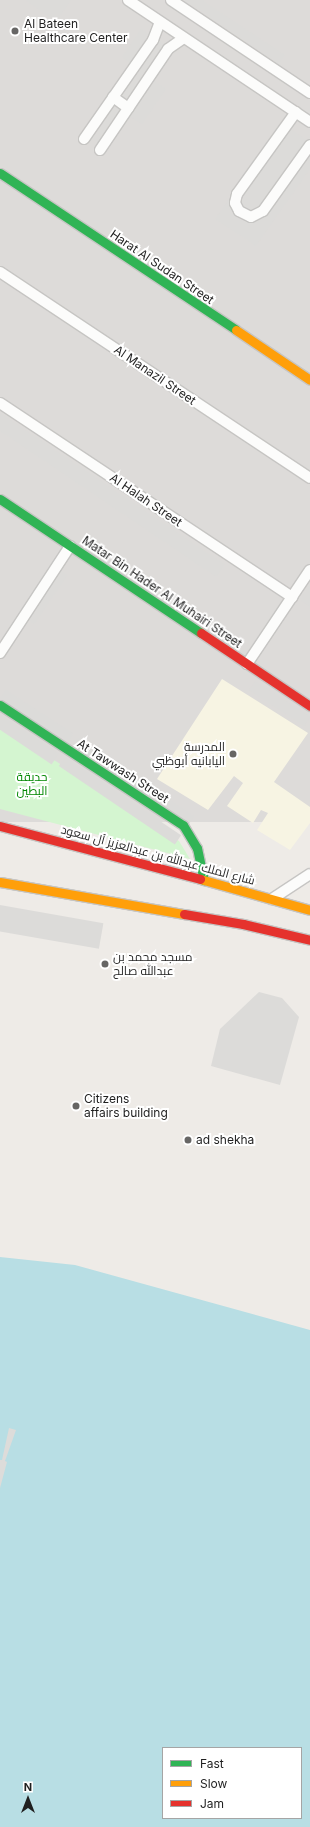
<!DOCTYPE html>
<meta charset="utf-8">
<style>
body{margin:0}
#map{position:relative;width:310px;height:1827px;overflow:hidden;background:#eeebe7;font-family:Inter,Cairo,sans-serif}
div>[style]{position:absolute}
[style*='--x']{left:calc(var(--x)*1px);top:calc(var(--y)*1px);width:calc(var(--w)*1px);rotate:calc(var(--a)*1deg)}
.residential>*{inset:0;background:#dddbd9;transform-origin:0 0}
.education>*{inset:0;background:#f7f4e3}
.park>*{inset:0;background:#d4f5d0}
.parking>*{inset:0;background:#dcdbd9;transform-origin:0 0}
.water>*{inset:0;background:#b8dee4}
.pier>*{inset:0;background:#dddcda}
.roads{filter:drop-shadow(1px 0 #c6c5c3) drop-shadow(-1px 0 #c6c5c3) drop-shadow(0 1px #c6c5c3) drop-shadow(0 -1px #c6c5c3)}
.street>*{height:10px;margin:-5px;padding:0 5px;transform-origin:5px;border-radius:5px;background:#fcfcfb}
.fast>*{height:9px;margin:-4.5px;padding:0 4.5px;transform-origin:4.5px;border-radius:4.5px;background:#30b455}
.slow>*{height:9px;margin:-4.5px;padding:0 4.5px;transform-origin:4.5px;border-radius:4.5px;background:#ff9f0a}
.jam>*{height:9px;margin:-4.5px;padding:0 4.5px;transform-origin:4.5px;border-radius:4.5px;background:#e5322d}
.dots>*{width:11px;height:11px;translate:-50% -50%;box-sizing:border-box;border:2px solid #fff;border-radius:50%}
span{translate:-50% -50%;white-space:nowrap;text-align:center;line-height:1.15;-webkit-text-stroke:4px #fff;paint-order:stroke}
.poi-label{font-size:12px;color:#1f1f1f}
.left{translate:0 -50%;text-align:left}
.right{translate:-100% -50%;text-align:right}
.street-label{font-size:12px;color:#1f1f1f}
.park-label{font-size:12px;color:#028802}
.legend{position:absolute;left:162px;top:1747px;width:140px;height:72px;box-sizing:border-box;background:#fff;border:1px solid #a5a5a5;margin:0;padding:5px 7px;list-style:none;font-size:12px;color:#1f1f1f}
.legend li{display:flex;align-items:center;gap:8px;height:20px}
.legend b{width:20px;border:1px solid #a5a5a5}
.north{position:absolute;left:8px;top:1779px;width:40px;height:40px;-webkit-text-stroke:3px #fff;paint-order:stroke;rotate:0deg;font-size:11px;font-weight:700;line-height:16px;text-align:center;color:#1f1f1f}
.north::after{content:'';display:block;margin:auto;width:14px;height:18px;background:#1f1f1f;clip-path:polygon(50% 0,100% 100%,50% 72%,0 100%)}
</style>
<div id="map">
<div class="residential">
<div style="left:0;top:0;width:310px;height:822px"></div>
</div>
<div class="education">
<div style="clip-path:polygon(222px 679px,308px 733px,274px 782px,310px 807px,310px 823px,290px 850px,257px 830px,268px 813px,261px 810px,253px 823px,227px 806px,243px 783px,234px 776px,208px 810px,157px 779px)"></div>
</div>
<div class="park">
<div style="clip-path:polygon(0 725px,179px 841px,190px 859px,0 809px)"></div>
</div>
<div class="parking">
<div style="clip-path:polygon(25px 0,71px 0,56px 22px)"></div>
<div style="clip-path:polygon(184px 0,202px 0,285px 55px,279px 64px)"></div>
<div style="clip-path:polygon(141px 29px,174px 51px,154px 81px,166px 89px,142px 124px,130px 117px,108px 149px,84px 133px,131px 63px,122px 57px)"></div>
<div style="clip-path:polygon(282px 123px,310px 142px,310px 169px,256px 246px,215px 219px)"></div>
<div style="left:0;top:413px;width:271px;height:15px;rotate:34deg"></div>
<div style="left:58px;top:569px;width:11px;height:59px;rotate:34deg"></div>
<div style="clip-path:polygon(310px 584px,310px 607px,300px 600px)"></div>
<div style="left:255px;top:681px;width:66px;height:11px;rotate:33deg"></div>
<div style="left:6px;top:690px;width:80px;height:11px;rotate:33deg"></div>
<div style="left:0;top:714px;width:71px;height:13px;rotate:34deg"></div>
<div style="left:78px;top:738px;width:140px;height:11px;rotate:34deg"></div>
<div style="left:65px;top:757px;width:140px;height:11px;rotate:34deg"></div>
<div style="left:0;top:905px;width:105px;height:26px;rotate:10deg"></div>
<div style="clip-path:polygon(259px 992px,282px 998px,299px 1017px,280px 1085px,211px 1066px,220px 1029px)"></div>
</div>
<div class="water">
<div style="clip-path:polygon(evenodd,0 1257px,75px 1265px,310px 1330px,310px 1827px,0 1827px,0 1257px,163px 1748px,301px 1748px,301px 1818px,163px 1818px,163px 1748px)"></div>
</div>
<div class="pier">
<div style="clip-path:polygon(9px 1428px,16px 1430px,5px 1461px,7px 1462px,0 1488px,0 1460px,2px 1460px)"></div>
</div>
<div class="roads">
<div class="street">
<div style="--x:128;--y:0;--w:219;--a:33.8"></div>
<div style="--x:171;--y:0;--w:167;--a:33.8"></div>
<div style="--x:113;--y:97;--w:19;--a:36"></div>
<div style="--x:296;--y:112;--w:101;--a:125.7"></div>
<div style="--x:237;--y:194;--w:9;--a:103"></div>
<div style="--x:235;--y:203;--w:9;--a:63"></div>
<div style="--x:239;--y:211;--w:13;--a:27"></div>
<div style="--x:251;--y:217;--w:13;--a:-27"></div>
<div style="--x:263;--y:211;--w:81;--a:-54.5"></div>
<div style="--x:84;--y:139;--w:121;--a:-55.1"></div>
<div style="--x:153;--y:40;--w:19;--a:-69"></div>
<div style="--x:100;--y:150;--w:122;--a:-56"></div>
<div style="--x:168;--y:49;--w:19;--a:-35"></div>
<div style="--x:0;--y:272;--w:372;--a:33.6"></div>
<div style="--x:0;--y:403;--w:351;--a:33.6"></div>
<div style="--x:0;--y:653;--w:128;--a:-56.8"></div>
<div style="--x:247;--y:664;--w:113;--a:-56.2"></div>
<div style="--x:272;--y:899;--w:45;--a:-33.3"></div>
</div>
<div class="fast">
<div style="--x:0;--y:173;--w:283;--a:33.6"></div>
<div style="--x:0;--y:499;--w:242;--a:33.7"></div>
<div style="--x:0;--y:705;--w:219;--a:33.3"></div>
<div style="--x:183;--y:825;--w:27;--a:59"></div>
<div style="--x:197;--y:848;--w:33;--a:78"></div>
</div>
<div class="slow">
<div style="--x:236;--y:330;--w:89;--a:34"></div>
<div style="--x:200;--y:879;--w:114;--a:15.7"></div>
<div style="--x:0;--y:882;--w:187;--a:9.9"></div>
</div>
<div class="jam">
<div style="--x:201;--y:633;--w:131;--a:33.8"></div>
<div style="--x:0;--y:826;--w:207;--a:14.8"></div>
<div style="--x:184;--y:914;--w:60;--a:9.6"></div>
<div style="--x:243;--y:924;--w:69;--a:13.4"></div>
</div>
</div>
<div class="dots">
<div style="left:15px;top:31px;background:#676665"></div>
<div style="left:233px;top:754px;background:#676665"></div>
<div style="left:105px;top:964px;background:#676665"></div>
<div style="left:76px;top:1106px;background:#676665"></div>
<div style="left:188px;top:1140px;background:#676665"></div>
</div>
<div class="poi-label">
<span class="left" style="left:24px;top:31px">Al Bateen<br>Healthcare Center</span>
<span class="right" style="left:225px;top:754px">المدرسة<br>اليابانيه أبوظبي</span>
<span class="left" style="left:113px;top:964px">مسجد محمد بن<br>عبدالله صالح</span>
<span class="left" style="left:84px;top:1106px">Citizens<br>affairs building</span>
<span class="left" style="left:196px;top:1140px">ad shekha</span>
</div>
<div class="street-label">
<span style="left:162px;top:267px;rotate:34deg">Harat Al Sudan Street</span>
<span style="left:155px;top:375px;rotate:34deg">Al Manazil Street</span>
<span style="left:146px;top:500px;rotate:34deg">Al Halah Street</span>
<span style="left:162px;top:592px;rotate:34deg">Matar Bin Hader Al Muhairi Street</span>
<span style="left:123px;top:771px;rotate:33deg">At Tawwash Street</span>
<span style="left:158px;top:855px;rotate:15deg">شارع الملك عبدالله بن عبدالعزيز آل سعود</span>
</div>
<div class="park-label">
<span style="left:32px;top:784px">حديقة<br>البطين</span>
</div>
<ul class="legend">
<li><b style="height:5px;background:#30b455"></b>Fast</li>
<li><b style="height:5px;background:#ff9f0a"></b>Slow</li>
<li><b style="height:5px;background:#e5322d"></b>Jam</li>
</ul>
<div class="north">N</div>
</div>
